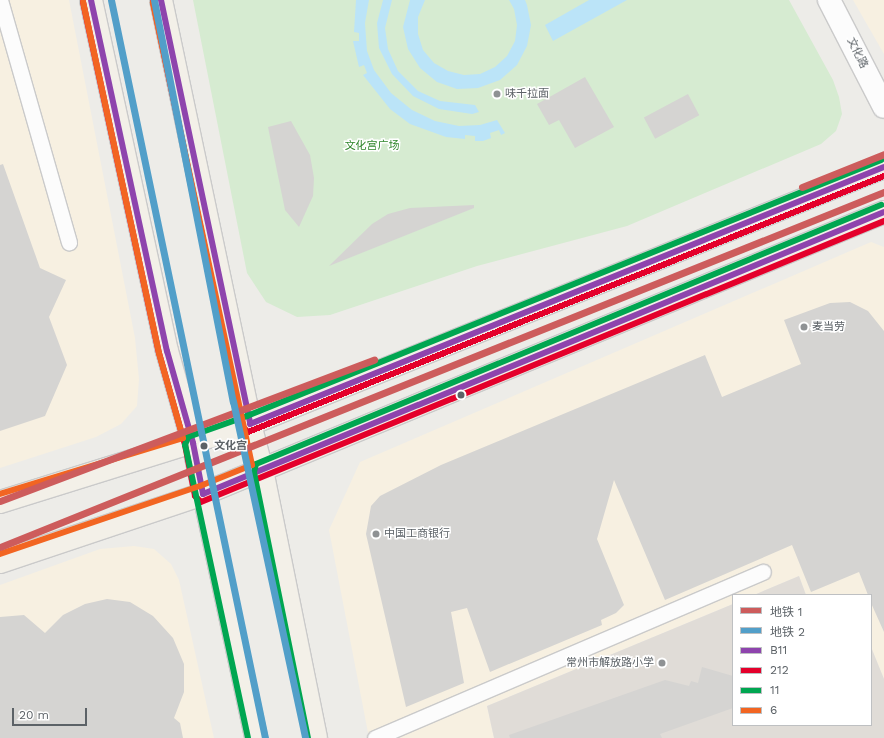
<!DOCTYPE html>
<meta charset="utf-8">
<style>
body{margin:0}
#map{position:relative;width:884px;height:738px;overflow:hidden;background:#edece8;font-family:"Work Sans","Noto Sans SC",sans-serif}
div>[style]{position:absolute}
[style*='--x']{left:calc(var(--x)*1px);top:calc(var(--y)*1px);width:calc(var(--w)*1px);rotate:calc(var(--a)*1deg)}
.commercial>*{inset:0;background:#f7f0e1}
.education>*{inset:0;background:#e0dcd7}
.green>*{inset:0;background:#d6ebd1}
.water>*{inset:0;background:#bbe4f8}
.building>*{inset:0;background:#d5d4d2;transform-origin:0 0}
.roads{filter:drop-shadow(1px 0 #cacaca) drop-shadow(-1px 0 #cacaca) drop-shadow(0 1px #cacaca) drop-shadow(0 -1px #cacaca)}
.lane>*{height:15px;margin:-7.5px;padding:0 7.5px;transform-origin:7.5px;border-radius:7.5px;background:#fcfcfc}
.street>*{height:22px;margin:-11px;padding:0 11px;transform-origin:11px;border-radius:11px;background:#fcfcfc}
.primary>*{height:22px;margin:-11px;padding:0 11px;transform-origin:11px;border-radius:11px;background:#f3f0e8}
.bus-1>*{height:6px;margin:-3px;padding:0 3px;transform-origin:3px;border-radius:3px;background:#8e44ad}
.bus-2>*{height:6px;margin:-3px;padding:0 3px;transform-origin:3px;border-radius:3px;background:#e4002b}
.bus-3>*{height:6px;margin:-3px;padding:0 3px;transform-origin:3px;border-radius:3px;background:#00a651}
.bus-4>*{height:6px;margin:-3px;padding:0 3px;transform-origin:3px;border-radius:3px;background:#f26522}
.metro-1>*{height:7px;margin:-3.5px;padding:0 3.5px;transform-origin:3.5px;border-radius:3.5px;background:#cd5c5c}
.metro-2>*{height:7px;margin:-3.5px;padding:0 3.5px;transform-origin:3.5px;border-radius:3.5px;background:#529fc9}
.dots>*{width:11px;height:11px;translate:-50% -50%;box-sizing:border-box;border:2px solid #fff;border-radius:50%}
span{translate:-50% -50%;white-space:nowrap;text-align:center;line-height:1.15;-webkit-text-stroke:3px #fff;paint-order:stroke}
.street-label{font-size:11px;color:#5c6267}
.poi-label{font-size:11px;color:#5c6267}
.left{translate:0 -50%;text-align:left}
.right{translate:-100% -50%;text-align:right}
.park-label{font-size:11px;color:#30862c}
.stop-label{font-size:11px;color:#5c6267;font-weight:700}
.legend{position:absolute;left:732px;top:594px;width:140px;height:132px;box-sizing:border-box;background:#fff;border:1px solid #bec0c2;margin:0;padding:5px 7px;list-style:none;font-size:12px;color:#5c6267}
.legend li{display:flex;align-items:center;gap:8px;height:20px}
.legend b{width:20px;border:1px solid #bec0c2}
.scale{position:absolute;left:12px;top:708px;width:75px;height:18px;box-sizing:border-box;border:2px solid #5c6267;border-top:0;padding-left:5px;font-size:12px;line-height:14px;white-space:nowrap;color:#5c6267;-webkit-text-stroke:3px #fff;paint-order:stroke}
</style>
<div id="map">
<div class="commercial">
<div style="clip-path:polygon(0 0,69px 0,135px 338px,139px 379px,137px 406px,121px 424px,96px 437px,0 468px)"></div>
<div style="clip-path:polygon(853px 0,884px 0,884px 55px,884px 54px)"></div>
<div style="clip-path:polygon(871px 242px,884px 247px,884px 679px,871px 647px,871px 595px,806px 595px,799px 576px,754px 595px,733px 595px,733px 604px,487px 706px,494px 738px,369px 738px,329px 530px,360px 462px)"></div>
<div style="clip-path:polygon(134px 546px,154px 549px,171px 564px,179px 580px,214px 738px,0 738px,0 585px,100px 549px)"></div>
</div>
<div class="education">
<div style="clip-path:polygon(799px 576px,806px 595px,754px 595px)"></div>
<div style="clip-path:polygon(733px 604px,733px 725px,871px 725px,871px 647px,884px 679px,884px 738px,494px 738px,487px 706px)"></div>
</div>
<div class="green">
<div style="clip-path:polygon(193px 0,789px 0,833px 80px,839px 97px,842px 114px,836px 131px,821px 144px,627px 226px,477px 266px,330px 315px,297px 317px,266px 302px,247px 273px)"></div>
</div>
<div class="water">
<div style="clip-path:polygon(356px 0,369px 0,365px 23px,367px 51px,374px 70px,391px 93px,412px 110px,435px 121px,459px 126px,480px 125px,497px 120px,505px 133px,501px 135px,499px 130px,490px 133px,491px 138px,483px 141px,475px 141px,475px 136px,465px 135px,465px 139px,446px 137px,410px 124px,390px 109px,363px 75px,367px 73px,364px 65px,359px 67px,353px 41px,359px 41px,359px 33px,354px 32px)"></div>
<div style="clip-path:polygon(383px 0,392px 0,385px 28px,388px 49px,398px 71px,418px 91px,440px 101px,475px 105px,479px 112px,472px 114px,439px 109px,413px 96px,392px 74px,379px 48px,377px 23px)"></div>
<div style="clip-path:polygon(410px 0,425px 0,418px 17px,418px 34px,423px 50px,434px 63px,448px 71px,464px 75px,480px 74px,495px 67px,507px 56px,515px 41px,517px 25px,514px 9px,509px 0,525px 0,527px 5px,531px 25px,527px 46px,517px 65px,500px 80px,478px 88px,457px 89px,437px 82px,420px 68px,408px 49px,403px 27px)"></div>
<div style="clip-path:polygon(589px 0,627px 0,553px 41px,545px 25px)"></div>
</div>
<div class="building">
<div style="clip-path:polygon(585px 77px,614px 127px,575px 148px,559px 120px,549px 125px,537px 104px)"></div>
<div style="left:688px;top:94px;width:24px;height:50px;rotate:62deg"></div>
<div style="clip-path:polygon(291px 121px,310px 155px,314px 178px,313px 196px,299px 227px,285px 210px,268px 127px)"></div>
<div style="clip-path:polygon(3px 164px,40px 268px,66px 280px,49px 317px,67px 365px,45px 416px,0 431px,0 165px)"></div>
<div style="clip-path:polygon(474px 205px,474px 208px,329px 266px,372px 224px,388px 214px,410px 208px)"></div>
<div style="clip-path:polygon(850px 302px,868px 311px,884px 331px,884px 632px,871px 603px,871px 595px,868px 595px,859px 572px,811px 592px,792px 545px,665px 600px,614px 480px,597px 539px,624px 605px,616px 613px,601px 620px,602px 625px,490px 672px,467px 608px,451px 612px,464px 683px,406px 707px,366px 534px,371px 506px,380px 496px,441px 465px,705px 355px,722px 397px,789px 369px,801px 364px,784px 320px,830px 303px)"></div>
<div style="clip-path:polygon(107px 599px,130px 602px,153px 616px,173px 638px,184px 664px,184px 692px,174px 718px,180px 723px,183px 738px,0 738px,0 617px,24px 615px,45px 633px,63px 615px,85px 604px)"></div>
<div style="clip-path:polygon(702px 667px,733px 676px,733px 708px,660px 734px,662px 738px,510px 738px,509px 735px,665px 680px,689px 686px,691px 681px,698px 683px)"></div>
</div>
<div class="roads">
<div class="lane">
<div style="--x:0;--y:0;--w:252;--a:74.1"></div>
<div style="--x:375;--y:738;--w:422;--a:-23.2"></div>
</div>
<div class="street">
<div style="--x:829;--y:0;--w:120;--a:62.8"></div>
</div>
<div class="primary">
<div style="--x:91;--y:0;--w:359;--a:77.8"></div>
<div style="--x:167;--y:351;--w:96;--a:74.2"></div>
<div style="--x:193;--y:443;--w:302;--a:77.9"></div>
<div style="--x:161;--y:0;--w:433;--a:78.1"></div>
<div style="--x:250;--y:424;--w:48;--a:75.4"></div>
<div style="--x:262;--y:470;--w:273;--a:78.6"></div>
<div style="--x:0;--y:502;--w:262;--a:-17.3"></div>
<div style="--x:250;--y:424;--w:684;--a:-22.07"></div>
<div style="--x:0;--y:562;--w:214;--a:-18.5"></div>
<div style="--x:203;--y:494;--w:737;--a:-22.49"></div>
</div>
</div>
<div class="bus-1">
<div style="--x:91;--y:0;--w:359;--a:77.8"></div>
<div style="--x:167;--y:351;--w:96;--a:74.2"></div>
<div style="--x:193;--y:443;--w:52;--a:78.9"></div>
<div style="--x:203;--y:494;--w:737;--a:-22.49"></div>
<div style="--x:161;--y:0;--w:433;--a:78.1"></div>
<div style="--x:250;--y:424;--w:684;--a:-22.07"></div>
</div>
<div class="bus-2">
<div style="--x:83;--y:2;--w:359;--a:77.8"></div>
<div style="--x:159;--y:353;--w:96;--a:74.2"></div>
<div style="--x:185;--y:445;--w:52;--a:78.9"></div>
<div style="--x:195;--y:496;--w:8;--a:45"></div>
<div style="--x:201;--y:502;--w:739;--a:-22.36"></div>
<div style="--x:153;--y:2;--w:433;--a:78.1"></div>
<div style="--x:242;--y:426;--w:8;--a:45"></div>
<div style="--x:248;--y:432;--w:686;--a:-21.93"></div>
</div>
<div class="bus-3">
<div style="--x:248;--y:738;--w:300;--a:-102.1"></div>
<div style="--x:185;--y:445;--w:9;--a:-69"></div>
<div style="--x:188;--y:437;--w:63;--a:-19.6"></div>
<div style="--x:247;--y:416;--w:684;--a:-21.99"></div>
<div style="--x:308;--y:738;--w:271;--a:-101.5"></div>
<div style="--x:254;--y:472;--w:8;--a:-76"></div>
<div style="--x:256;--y:464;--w:677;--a:-22.51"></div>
</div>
<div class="bus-4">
<div style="--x:0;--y:494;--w:191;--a:-17"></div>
<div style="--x:183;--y:438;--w:88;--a:-105.8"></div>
<div style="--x:159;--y:353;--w:359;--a:-102.2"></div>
<div style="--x:0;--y:554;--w:211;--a:-18.8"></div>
<div style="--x:200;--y:486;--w:56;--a:-22"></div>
<div style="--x:252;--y:465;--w:473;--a:-102.1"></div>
</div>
<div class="metro-1">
<div style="--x:802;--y:187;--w:88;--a:-21.9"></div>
<div style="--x:0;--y:501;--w:400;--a:-20.7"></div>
<div style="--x:0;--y:547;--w:953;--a:-21.88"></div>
</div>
<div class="metro-2">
<div style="--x:111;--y:0;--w:754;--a:78.21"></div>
<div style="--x:154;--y:0;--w:409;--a:78.9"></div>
<div style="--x:233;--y:401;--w:345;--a:77.9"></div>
</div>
<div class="dots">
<div style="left:497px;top:94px;background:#8f9294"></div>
<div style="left:804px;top:327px;background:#8f9294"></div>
<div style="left:461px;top:395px;background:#5c6267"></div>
<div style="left:204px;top:446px;background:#5c6267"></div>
<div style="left:376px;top:534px;background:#8f9294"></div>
<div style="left:662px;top:663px;background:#8f9294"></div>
</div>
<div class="street-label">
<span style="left:857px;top:53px;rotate:64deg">文化路</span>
</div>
<div class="poi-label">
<span class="left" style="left:505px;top:94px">味千拉面</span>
<span class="left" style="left:812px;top:327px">麦当劳</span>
<span class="left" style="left:384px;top:534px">中国工商银行</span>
<span class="right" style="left:654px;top:663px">常州市解放路小学</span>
</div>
<div class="park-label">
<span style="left:372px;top:146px">文化宫广场</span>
</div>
<div class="stop-label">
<span class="left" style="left:214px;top:446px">文化宫</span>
</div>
<ul class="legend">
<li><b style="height:5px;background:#cd5c5c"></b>地铁 1</li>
<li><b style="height:5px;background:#529fc9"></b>地铁 2</li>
<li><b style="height:5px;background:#8e44ad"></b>B11</li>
<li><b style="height:5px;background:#e4002b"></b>212</li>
<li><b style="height:5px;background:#00a651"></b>11</li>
<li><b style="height:5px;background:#f26522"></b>6</li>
</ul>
<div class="scale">20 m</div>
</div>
